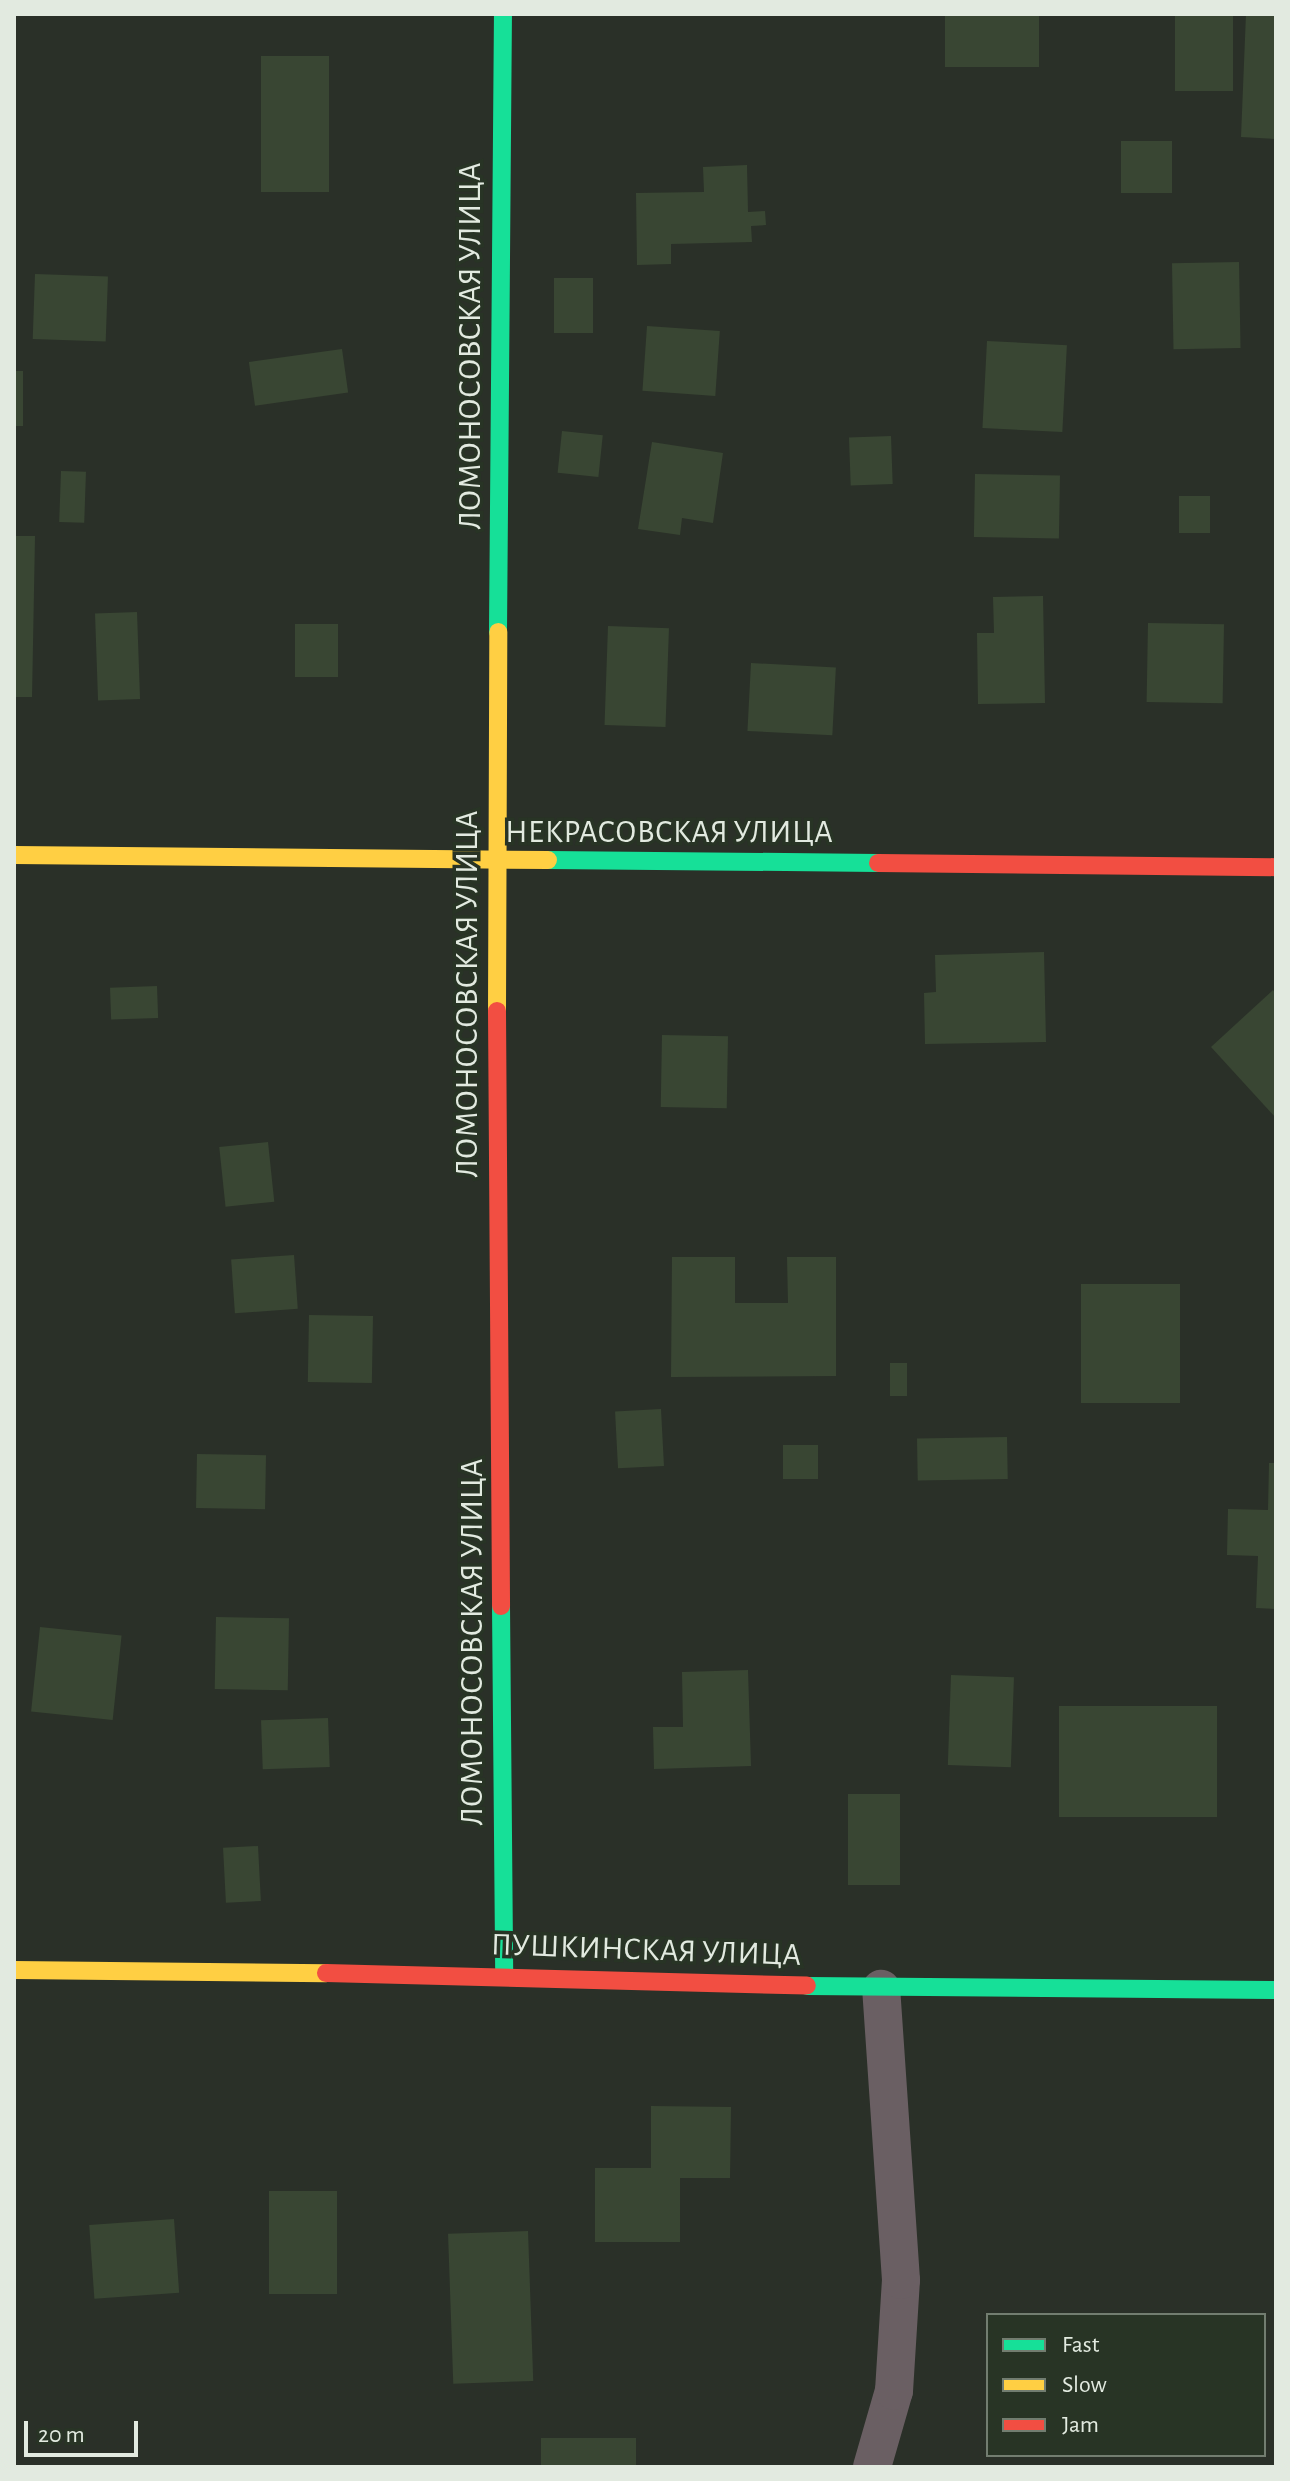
<!DOCTYPE html>
<meta charset="utf-8">
<style>
body{margin:0}
#map{position:relative;width:1290px;height:2481px;overflow:hidden;background:#2a3028;font-family:"Alegreya Sans",sans-serif}
div>[style]{position:absolute}
[style*='--x']{left:calc(var(--x)*1px);top:calc(var(--y)*1px);width:calc(var(--w)*1px);rotate:calc(var(--a)*1deg)}
.building>*{inset:0;background:#394633;transform-origin:0 0}
.street>*{height:38px;margin:-19px;padding:0 19px;transform-origin:19px;border-radius:19px;background:#6a5f63}
.fast>*{height:18px;margin:-9px;padding:0 9px;transform-origin:9px;border-radius:9px;background:#16e098}
.slow>*{height:18px;margin:-9px;padding:0 9px;transform-origin:9px;border-radius:9px;background:#ffcf43}
.jam>*{height:18px;margin:-9px;padding:0 9px;transform-origin:9px;border-radius:9px;background:#f24e42}
span{translate:-50% -50%;white-space:nowrap;text-align:center;line-height:1.15;-webkit-text-stroke:7px #283425;paint-order:stroke}
.street-label{font-size:32px;color:#e2eae0}
.frame{position:absolute;inset:0;border:16px solid #e2eae0;pointer-events:none}
.legend{position:absolute;left:986px;top:2313px;width:280px;height:144px;box-sizing:border-box;background:#283425;border:2px solid #727d70;margin:0;padding:10px 14px;list-style:none;font-size:24px;color:#e2eae0}
.legend li{display:flex;align-items:center;gap:16px;height:40px}
.legend b{width:40px;border:2px solid #727d70}
.scale{position:absolute;left:24px;top:2421px;width:114px;height:36px;box-sizing:border-box;border:4px solid #e2eae0;border-top:0;padding-left:10px;font-size:24px;line-height:28px;white-space:nowrap;color:#e2eae0;-webkit-text-stroke:6px #283425;paint-order:stroke}
</style>
<div id="map">
<div class="building">
<div style="left:945px;top:14px;width:94px;height:53px"></div>
<div style="left:1175px;top:14px;width:58px;height:77px"></div>
<div style="clip-path:polygon(1246px 14px,1276px 14px,1276px 139px,1241px 137px)"></div>
<div style="left:261px;top:56px;width:68px;height:136px"></div>
<div style="left:1121px;top:141px;width:51px;height:52px"></div>
<div style="clip-path:polygon(747px 165px,748px 212px,765px 211px,766px 225px,751px 226px,752px 242px,671px 244px,671px 264px,637px 265px,636px 193px,704px 192px,703px 167px)"></div>
<div style="left:1239px;top:262px;width:86px;height:67px;rotate:89deg"></div>
<div style="left:35px;top:274px;width:73px;height:65px;rotate:2deg"></div>
<div style="left:554px;top:278px;width:39px;height:55px"></div>
<div style="left:647px;top:326px;width:73px;height:65px;rotate:4deg"></div>
<div style="left:987px;top:341px;width:80px;height:87px;rotate:3deg"></div>
<div style="left:342px;top:349px;width:44px;height:94px;rotate:82deg"></div>
<div style="left:14px;top:371px;width:9px;height:55px"></div>
<div style="left:562px;top:431px;width:41px;height:42px;rotate:6deg"></div>
<div style="left:891px;top:436px;width:48px;height:42px;rotate:88deg"></div>
<div style="clip-path:polygon(652px 442px,723px 453px,713px 523px,682px 518px,680px 535px,638px 529px)"></div>
<div style="left:61px;top:471px;width:25px;height:51px;rotate:2deg"></div>
<div style="left:975px;top:474px;width:85px;height:63px;rotate:1deg"></div>
<div style="left:1179px;top:496px;width:31px;height:37px"></div>
<div style="clip-path:polygon(14px 536px,35px 536px,32px 697px,14px 697px)"></div>
<div style="clip-path:polygon(1043px 596px,1045px 703px,978px 704px,977px 633px,994px 633px,993px 597px)"></div>
<div style="left:137px;top:612px;width:87px;height:42px;rotate:88deg"></div>
<div style="left:1148px;top:623px;width:76px;height:79px;rotate:1deg"></div>
<div style="left:295px;top:624px;width:43px;height:53px"></div>
<div style="left:608px;top:626px;width:61px;height:99px;rotate:2deg"></div>
<div style="left:751px;top:663px;width:85px;height:68px;rotate:3deg"></div>
<div style="clip-path:polygon(1044px 952px,1046px 1042px,925px 1044px,924px 993px,936px 992px,935px 955px)"></div>
<div style="left:157px;top:986px;width:32px;height:47px;rotate:88deg"></div>
<div style="clip-path:polygon(1273px 990px,1276px 994px,1276px 1118px,1211px 1047px)"></div>
<div style="left:662px;top:1035px;width:66px;height:72px;rotate:1deg"></div>
<div style="left:268px;top:1142px;width:60px;height:49px;rotate:84deg"></div>
<div style="left:294px;top:1255px;width:54px;height:63px;rotate:86deg"></div>
<div style="clip-path:polygon(672px 1257px,735px 1257px,735px 1303px,788px 1303px,787px 1257px,836px 1257px,836px 1376px,671px 1377px)"></div>
<div style="left:1180px;top:1284px;width:119px;height:99px;rotate:90deg"></div>
<div style="left:309px;top:1315px;width:64px;height:67px;rotate:1deg"></div>
<div style="left:890px;top:1363px;width:17px;height:33px"></div>
<div style="left:661px;top:1409px;width:57px;height:46px;rotate:87deg"></div>
<div style="left:1007px;top:1437px;width:42px;height:90px;rotate:89deg"></div>
<div style="left:783px;top:1445px;width:35px;height:34px"></div>
<div style="left:197px;top:1454px;width:69px;height:54px;rotate:1deg"></div>
<div style="clip-path:polygon(1269px 1463px,1276px 1463px,1276px 1609px,1256px 1608px,1258px 1556px,1227px 1555px,1228px 1509px,1268px 1510px)"></div>
<div style="left:216px;top:1617px;width:73px;height:72px;rotate:1deg"></div>
<div style="left:40px;top:1627px;width:82px;height:85px;rotate:6deg"></div>
<div style="clip-path:polygon(748px 1670px,751px 1766px,654px 1769px,653px 1727px,683px 1727px,682px 1672px)"></div>
<div style="left:951px;top:1675px;width:63px;height:90px;rotate:2deg"></div>
<div style="left:1059px;top:1706px;width:158px;height:111px"></div>
<div style="left:328px;top:1718px;width:49px;height:67px;rotate:88deg"></div>
<div style="left:848px;top:1794px;width:52px;height:91px"></div>
<div style="left:258px;top:1846px;width:55px;height:35px;rotate:87deg"></div>
<div style="clip-path:polygon(651px 2106px,731px 2107px,730px 2178px,680px 2178px,680px 2242px,595px 2242px,595px 2168px,651px 2168px)"></div>
<div style="left:269px;top:2191px;width:68px;height:103px"></div>
<div style="left:174px;top:2219px;width:74px;height:85px;rotate:86deg"></div>
<div style="left:528px;top:2231px;width:150px;height:80px;rotate:88deg"></div>
<div style="left:636px;top:2438px;width:29px;height:95px;rotate:90deg"></div>
</div>
<div class="street">
<div style="--x:872;--y:2467;--w:79;--a:-73.9"></div>
<div style="--x:894;--y:2391;--w:111;--a:-86.4"></div>
<div style="--x:901;--y:2280;--w:292;--a:-93.9"></div>
</div>
<div class="fast">
<div style="--x:498;--y:632;--w:618;--a:-89.54"></div>
<div style="--x:548;--y:860;--w:330;--a:0.5"></div>
<div style="--x:501;--y:1606;--w:368;--a:89.5"></div>
<div style="--x:807;--y:1986;--w:469;--a:0.5"></div>
</div>
<div class="slow">
<div style="--x:14;--y:855;--w:534;--a:0.54"></div>
<div style="--x:497;--y:1011;--w:379;--a:-89.8"></div>
<div style="--x:14;--y:1970;--w:312;--a:0.6"></div>
</div>
<div class="jam">
<div style="--x:878;--y:863;--w:398;--a:0.6"></div>
<div style="--x:497;--y:1011;--w:595;--a:89.61"></div>
<div style="--x:326;--y:1973;--w:481;--a:1.5"></div>
</div>
<div class="street-label">
<span style="left:470px;top:346px;rotate:-90deg">ЛОМОНОСОВСКАЯ УЛИЦА</span>
<span style="left:669px;top:832px">НЕКРАСОВСКАЯ УЛИЦА</span>
<span style="left:467px;top:994px;rotate:-90deg">ЛОМОНОСОВСКАЯ УЛИЦА</span>
<span style="left:472px;top:1642px;rotate:-90deg">ЛОМОНОСОВСКАЯ УЛИЦА</span>
<span style="left:646px;top:1950px;rotate:2deg">ПУШКИНСКАЯ УЛИЦА</span>
</div>
<div class="frame"></div>
<ul class="legend">
<li><b style="height:10px;background:#16e098"></b>Fast</li>
<li><b style="height:10px;background:#ffcf43"></b>Slow</li>
<li><b style="height:10px;background:#f24e42"></b>Jam</li>
</ul>
<div class="scale">20 m</div>
</div>
